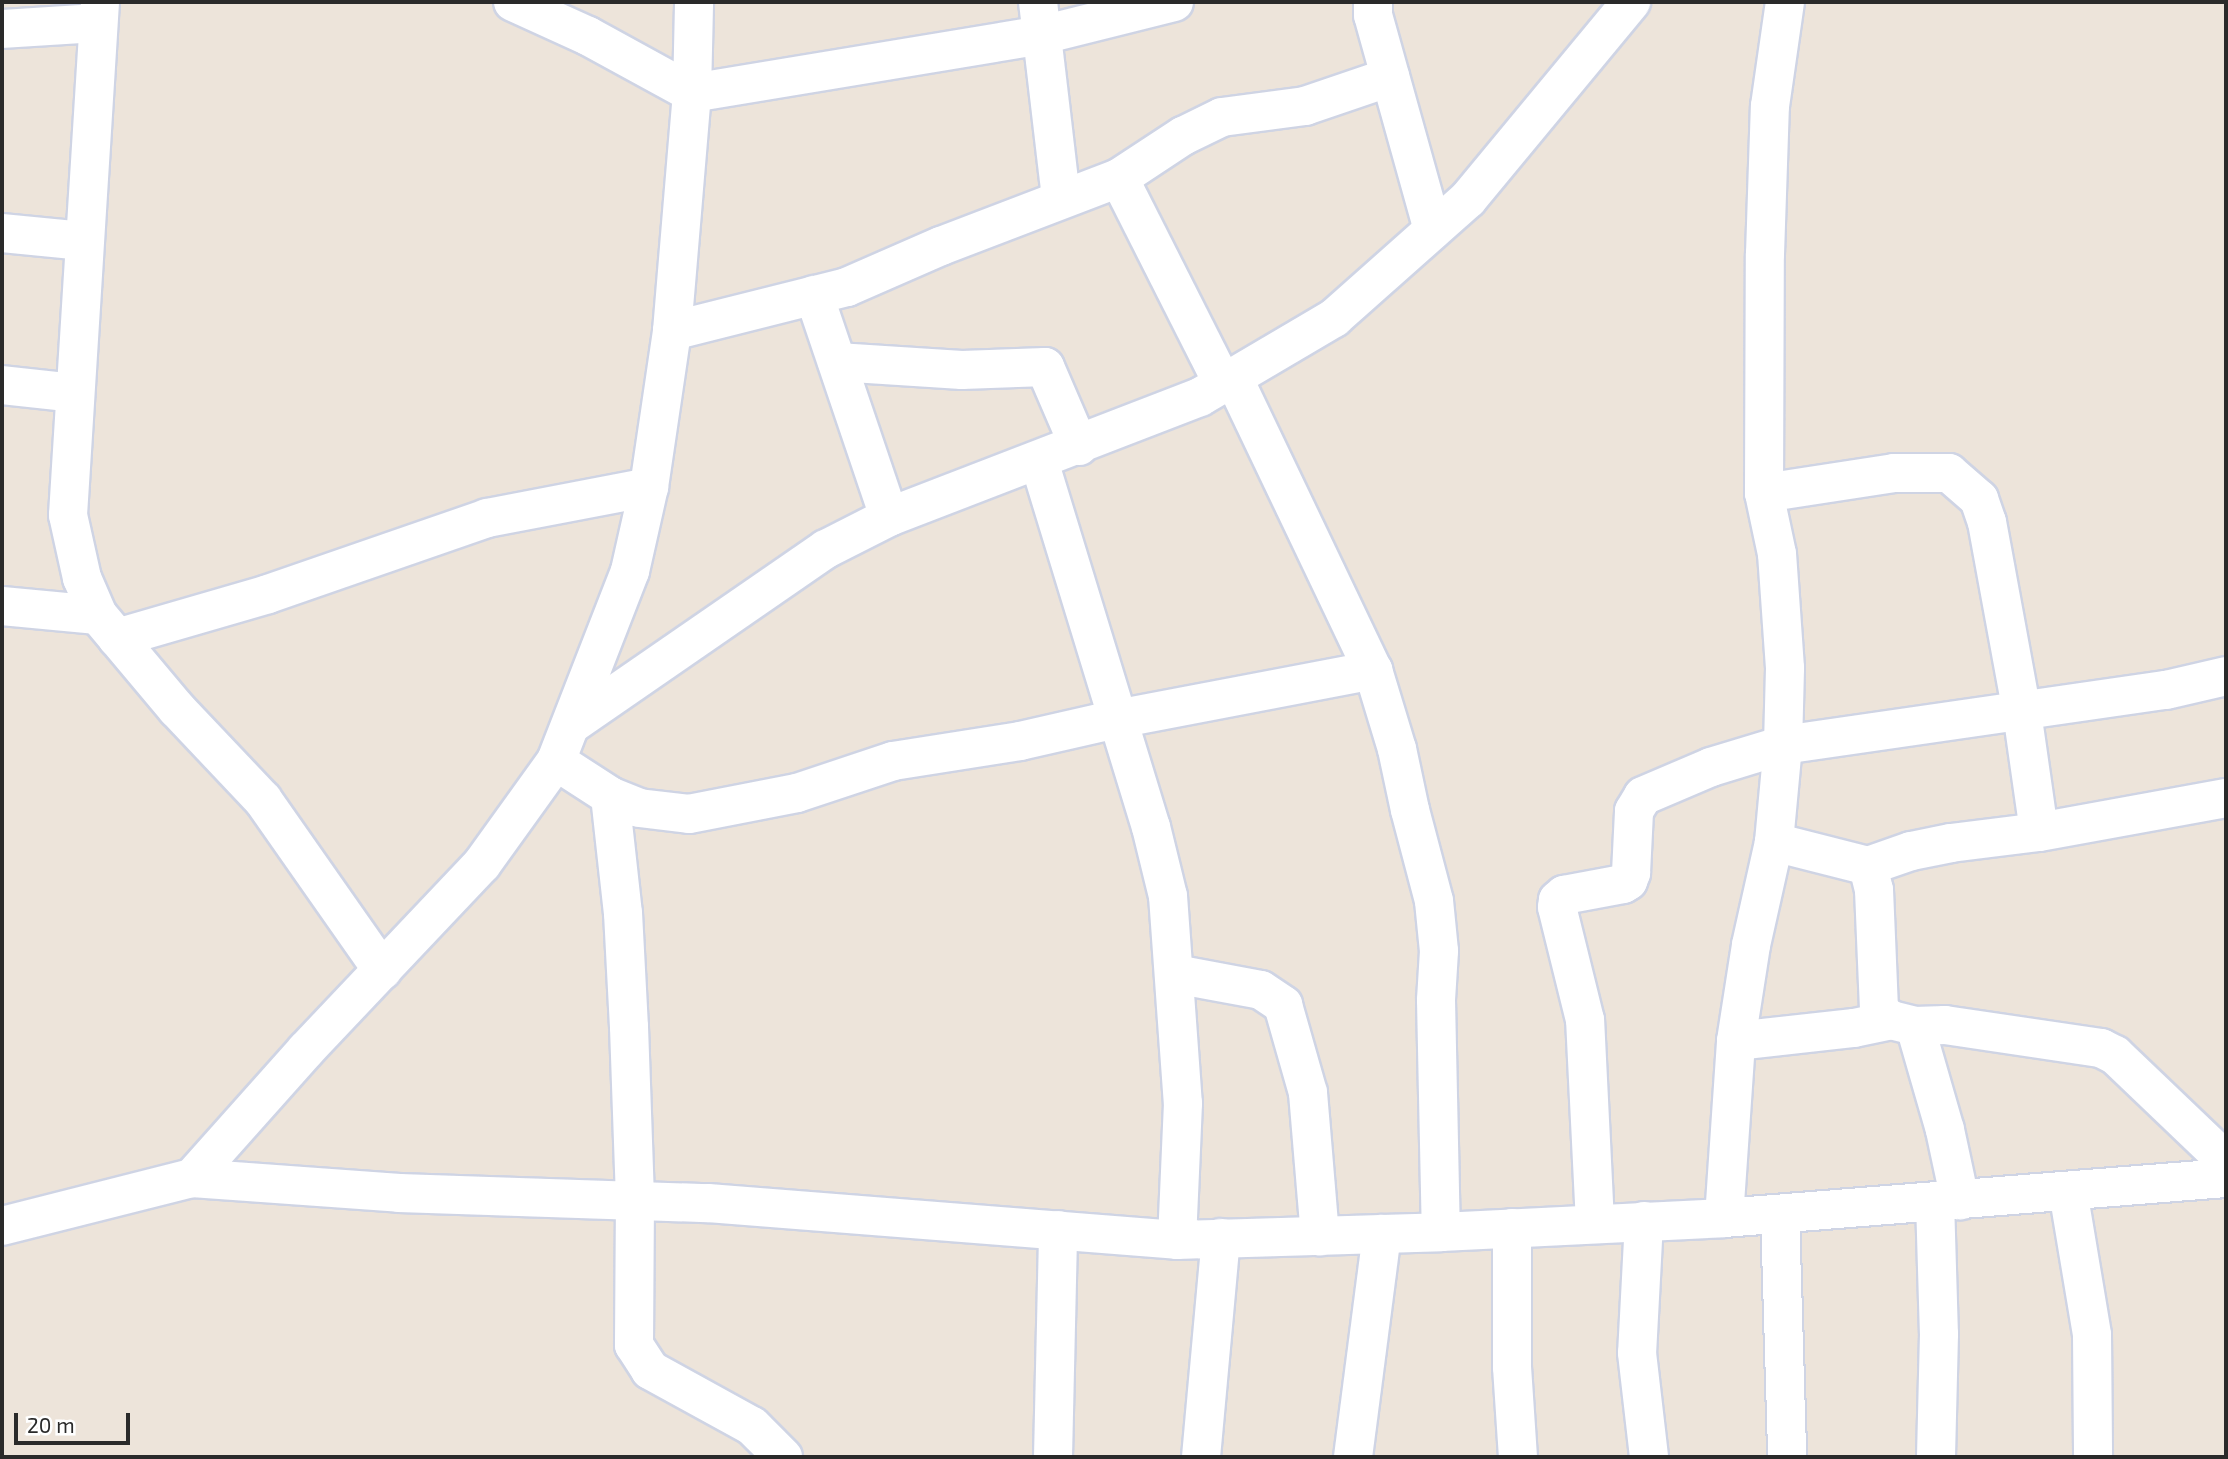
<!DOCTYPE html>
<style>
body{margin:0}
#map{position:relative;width:2228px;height:1459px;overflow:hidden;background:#ede4da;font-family:"Exo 2",sans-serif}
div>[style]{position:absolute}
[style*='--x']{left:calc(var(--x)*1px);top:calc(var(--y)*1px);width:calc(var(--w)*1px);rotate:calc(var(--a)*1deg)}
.roads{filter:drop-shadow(2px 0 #cfd4e4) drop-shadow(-2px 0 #cfd4e4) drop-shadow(0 2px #cfd4e4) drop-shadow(0 -2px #cfd4e4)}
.street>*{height:38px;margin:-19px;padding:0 19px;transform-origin:19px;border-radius:19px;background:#fff}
span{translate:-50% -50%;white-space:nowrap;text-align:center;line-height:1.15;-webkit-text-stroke:7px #fff;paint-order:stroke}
.frame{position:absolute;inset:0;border:4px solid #2a2a2a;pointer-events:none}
.scale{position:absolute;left:14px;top:1413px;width:116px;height:32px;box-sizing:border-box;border:4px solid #2a2a2a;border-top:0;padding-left:9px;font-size:21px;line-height:24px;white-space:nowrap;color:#2a2a2a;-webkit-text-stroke:5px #fff;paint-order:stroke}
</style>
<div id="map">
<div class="roads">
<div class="street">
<div style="--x:100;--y:2;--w:514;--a:93.57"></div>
<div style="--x:68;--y:515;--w:65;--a:77.5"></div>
<div style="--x:82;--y:578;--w:40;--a:66.6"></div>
<div style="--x:98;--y:615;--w:123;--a:50"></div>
<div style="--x:177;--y:709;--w:125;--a:46.6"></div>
<div style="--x:263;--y:800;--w:208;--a:55"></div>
<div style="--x:513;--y:2;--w:82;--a:24.4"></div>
<div style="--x:588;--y:36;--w:119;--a:28.7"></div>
<div style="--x:692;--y:93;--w:355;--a:-9.4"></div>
<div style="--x:1042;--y:35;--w:136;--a:-14"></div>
<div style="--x:1038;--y:2;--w:197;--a:83.3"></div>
<div style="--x:1373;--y:2;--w:13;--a:90"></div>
<div style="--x:1373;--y:15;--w:223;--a:74.4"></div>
<div style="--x:2;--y:29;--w:96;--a:-3.6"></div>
<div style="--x:1119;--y:178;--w:231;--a:63.2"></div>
<div style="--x:2;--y:233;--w:81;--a:5.6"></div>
<div style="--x:814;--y:295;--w:234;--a:71.3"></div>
<div style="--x:672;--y:331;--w:180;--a:-14.1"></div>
<div style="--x:847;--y:287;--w:103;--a:-23.6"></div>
<div style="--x:941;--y:246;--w:191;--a:-20.9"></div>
<div style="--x:1119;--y:178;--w:77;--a:-33.3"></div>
<div style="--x:1183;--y:136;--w:43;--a:-26"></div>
<div style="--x:1222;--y:117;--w:84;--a:-7.5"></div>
<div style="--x:1305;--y:106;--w:90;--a:-18.8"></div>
<div style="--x:837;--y:362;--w:125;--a:3.7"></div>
<div style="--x:962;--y:370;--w:83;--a:-2.1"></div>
<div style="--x:1045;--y:367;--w:86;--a:66.7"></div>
<div style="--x:1233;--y:377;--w:325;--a:64.5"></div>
<div style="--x:1373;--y:670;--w:83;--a:73.1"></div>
<div style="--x:1397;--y:749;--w:62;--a:78"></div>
<div style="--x:1410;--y:810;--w:94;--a:75.2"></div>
<div style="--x:1434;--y:901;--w:50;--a:84.3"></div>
<div style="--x:1439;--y:951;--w:49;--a:93.5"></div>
<div style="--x:1436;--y:1000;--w:232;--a:88.8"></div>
<div style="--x:2;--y:385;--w:72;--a:6.3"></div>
<div style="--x:1039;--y:461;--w:383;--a:73"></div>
<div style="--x:1151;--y:827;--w:71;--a:76.2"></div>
<div style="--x:1168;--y:896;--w:208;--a:85.9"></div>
<div style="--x:1183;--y:1103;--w:137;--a:92.5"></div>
<div style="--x:1764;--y:493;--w:132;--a:-8.7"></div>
<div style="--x:1894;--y:473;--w:55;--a:0"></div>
<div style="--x:1949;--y:473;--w:40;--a:41"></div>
<div style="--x:1979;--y:499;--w:24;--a:71"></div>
<div style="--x:1987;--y:522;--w:193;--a:79.6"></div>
<div style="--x:2022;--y:712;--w:121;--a:81.9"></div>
<div style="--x:2;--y:606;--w:96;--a:5.4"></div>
<div style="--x:117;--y:638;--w:157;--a:-16.2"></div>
<div style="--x:268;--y:594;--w:232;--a:-19.1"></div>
<div style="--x:487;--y:518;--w:165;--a:-10.8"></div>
<div style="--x:572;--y:724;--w:308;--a:-34.6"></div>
<div style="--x:826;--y:549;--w:71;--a:-26.9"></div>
<div style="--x:889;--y:517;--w:333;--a:-21.1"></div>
<div style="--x:1200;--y:397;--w:156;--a:-30.5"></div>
<div style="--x:1334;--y:318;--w:179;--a:-41.6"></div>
<div style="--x:1468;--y:199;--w:256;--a:-50.4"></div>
<div style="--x:556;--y:761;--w:64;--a:32.9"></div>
<div style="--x:610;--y:796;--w:31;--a:22"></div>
<div style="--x:639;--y:808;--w:50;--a:6.8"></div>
<div style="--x:689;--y:814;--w:110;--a:-11"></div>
<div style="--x:797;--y:793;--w:101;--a:-18.4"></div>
<div style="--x:893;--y:761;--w:129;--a:-8.9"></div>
<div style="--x:1020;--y:741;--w:99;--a:-12.8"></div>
<div style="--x:1117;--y:719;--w:261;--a:-10.8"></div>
<div style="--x:610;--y:796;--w:118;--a:83.7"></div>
<div style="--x:623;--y:913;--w:114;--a:87"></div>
<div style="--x:629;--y:1027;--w:172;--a:88"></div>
<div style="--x:635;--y:1199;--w:146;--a:90.4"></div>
<div style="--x:634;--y:1345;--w:30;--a:57"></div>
<div style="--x:650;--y:1370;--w:116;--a:28.8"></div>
<div style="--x:752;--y:1426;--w:44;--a:45"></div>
<div style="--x:2226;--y:798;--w:190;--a:169.7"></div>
<div style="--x:2039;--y:832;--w:89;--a:172.9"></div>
<div style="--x:1951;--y:843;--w:41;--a:168.7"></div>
<div style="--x:1911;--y:851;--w:46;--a:160.8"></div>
<div style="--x:1868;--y:866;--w:25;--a:76"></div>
<div style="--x:1874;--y:890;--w:121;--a:87.6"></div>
<div style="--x:1879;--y:1011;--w:15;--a:37"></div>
<div style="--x:1891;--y:1020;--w:25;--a:14"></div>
<div style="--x:1915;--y:1026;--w:30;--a:-2"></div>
<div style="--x:1945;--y:1025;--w:158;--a:8.4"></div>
<div style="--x:2101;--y:1048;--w:16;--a:27"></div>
<div style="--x:2115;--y:1055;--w:153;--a:43.7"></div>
<div style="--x:1774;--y:842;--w:97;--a:14.3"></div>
<div style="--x:1175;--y:974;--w:87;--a:10.5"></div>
<div style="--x:1261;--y:990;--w:27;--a:34"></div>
<div style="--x:1283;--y:1005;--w:91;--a:74.1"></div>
<div style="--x:1308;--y:1093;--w:144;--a:85.2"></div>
<div style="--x:1915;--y:1026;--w:108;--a:73.9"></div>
<div style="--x:1945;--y:1130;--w:72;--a:77.9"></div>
<div style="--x:1736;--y:1041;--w:119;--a:-6.3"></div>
<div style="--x:1854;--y:1028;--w:38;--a:-12"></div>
<div style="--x:192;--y:1178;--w:208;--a:4.1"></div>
<div style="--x:399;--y:1193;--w:309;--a:1.9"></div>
<div style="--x:708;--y:1203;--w:470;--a:4.5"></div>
<div style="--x:1177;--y:1240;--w:264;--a:-1.7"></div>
<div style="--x:1441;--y:1232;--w:283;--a:-2.8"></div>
<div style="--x:1724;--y:1218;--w:504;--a:-4.56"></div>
<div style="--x:2068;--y:1191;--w:146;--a:80.5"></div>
<div style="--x:2092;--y:1335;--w:122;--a:89.5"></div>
<div style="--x:1935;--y:1201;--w:133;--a:88.3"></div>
<div style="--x:1939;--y:1334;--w:123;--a:91.4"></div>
<div style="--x:1780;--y:1214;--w:243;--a:88.3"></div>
<div style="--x:1724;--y:1218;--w:177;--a:-86.1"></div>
<div style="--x:1736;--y:1041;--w:97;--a:-81.1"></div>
<div style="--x:1751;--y:945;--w:106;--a:-77.4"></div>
<div style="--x:1774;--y:842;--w:97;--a:-84.7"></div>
<div style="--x:1783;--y:745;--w:77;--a:-88.5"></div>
<div style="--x:1785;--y:668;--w:114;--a:-94"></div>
<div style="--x:1777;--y:554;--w:62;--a:-102"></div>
<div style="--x:1764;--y:493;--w:239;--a:-89.8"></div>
<div style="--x:1765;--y:254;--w:148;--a:-88.1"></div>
<div style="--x:1770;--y:106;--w:105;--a:-81.8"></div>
<div style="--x:1644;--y:1221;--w:132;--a:93"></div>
<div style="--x:1637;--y:1353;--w:105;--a:83.4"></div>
<div style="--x:1595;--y:1223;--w:203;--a:-92.8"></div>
<div style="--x:1585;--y:1020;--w:116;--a:-103.9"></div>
<div style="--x:1557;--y:907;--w:7;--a:-82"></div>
<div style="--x:1558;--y:900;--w:8;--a:-40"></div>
<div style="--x:1564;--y:895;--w:60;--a:-10.6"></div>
<div style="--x:1623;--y:884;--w:6;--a:-31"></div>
<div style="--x:1628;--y:881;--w:9;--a:-69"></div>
<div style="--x:1631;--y:873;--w:62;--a:-87.2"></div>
<div style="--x:1634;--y:811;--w:17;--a:-59"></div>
<div style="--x:1643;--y:796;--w:74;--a:-23.1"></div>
<div style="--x:1711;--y:767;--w:75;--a:-17"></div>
<div style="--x:1783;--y:745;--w:387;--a:-8.2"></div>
<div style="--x:2166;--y:690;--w:62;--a:-13.1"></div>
<div style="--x:2;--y:1226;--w:196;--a:-14.2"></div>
<div style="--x:192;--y:1178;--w:171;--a:-48.3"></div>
<div style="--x:306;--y:1050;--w:256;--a:-46.6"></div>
<div style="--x:482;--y:864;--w:127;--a:-54.3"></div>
<div style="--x:556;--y:761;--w:204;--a:-68.7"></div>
<div style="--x:630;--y:571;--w:86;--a:-77.3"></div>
<div style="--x:649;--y:487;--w:158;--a:-81.6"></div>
<div style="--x:672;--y:331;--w:239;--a:-85.2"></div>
<div style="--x:692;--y:93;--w:91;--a:-88.7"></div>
<div style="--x:1512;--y:1228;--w:139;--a:90"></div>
<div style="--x:1512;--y:1367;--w:90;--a:86.2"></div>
<div style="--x:1053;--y:1457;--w:227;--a:-88.7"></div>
<div style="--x:1201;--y:1457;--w:220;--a:-84.8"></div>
<div style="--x:1353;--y:1457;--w:225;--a:-82.6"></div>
</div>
</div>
<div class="frame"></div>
<div class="scale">20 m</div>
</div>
